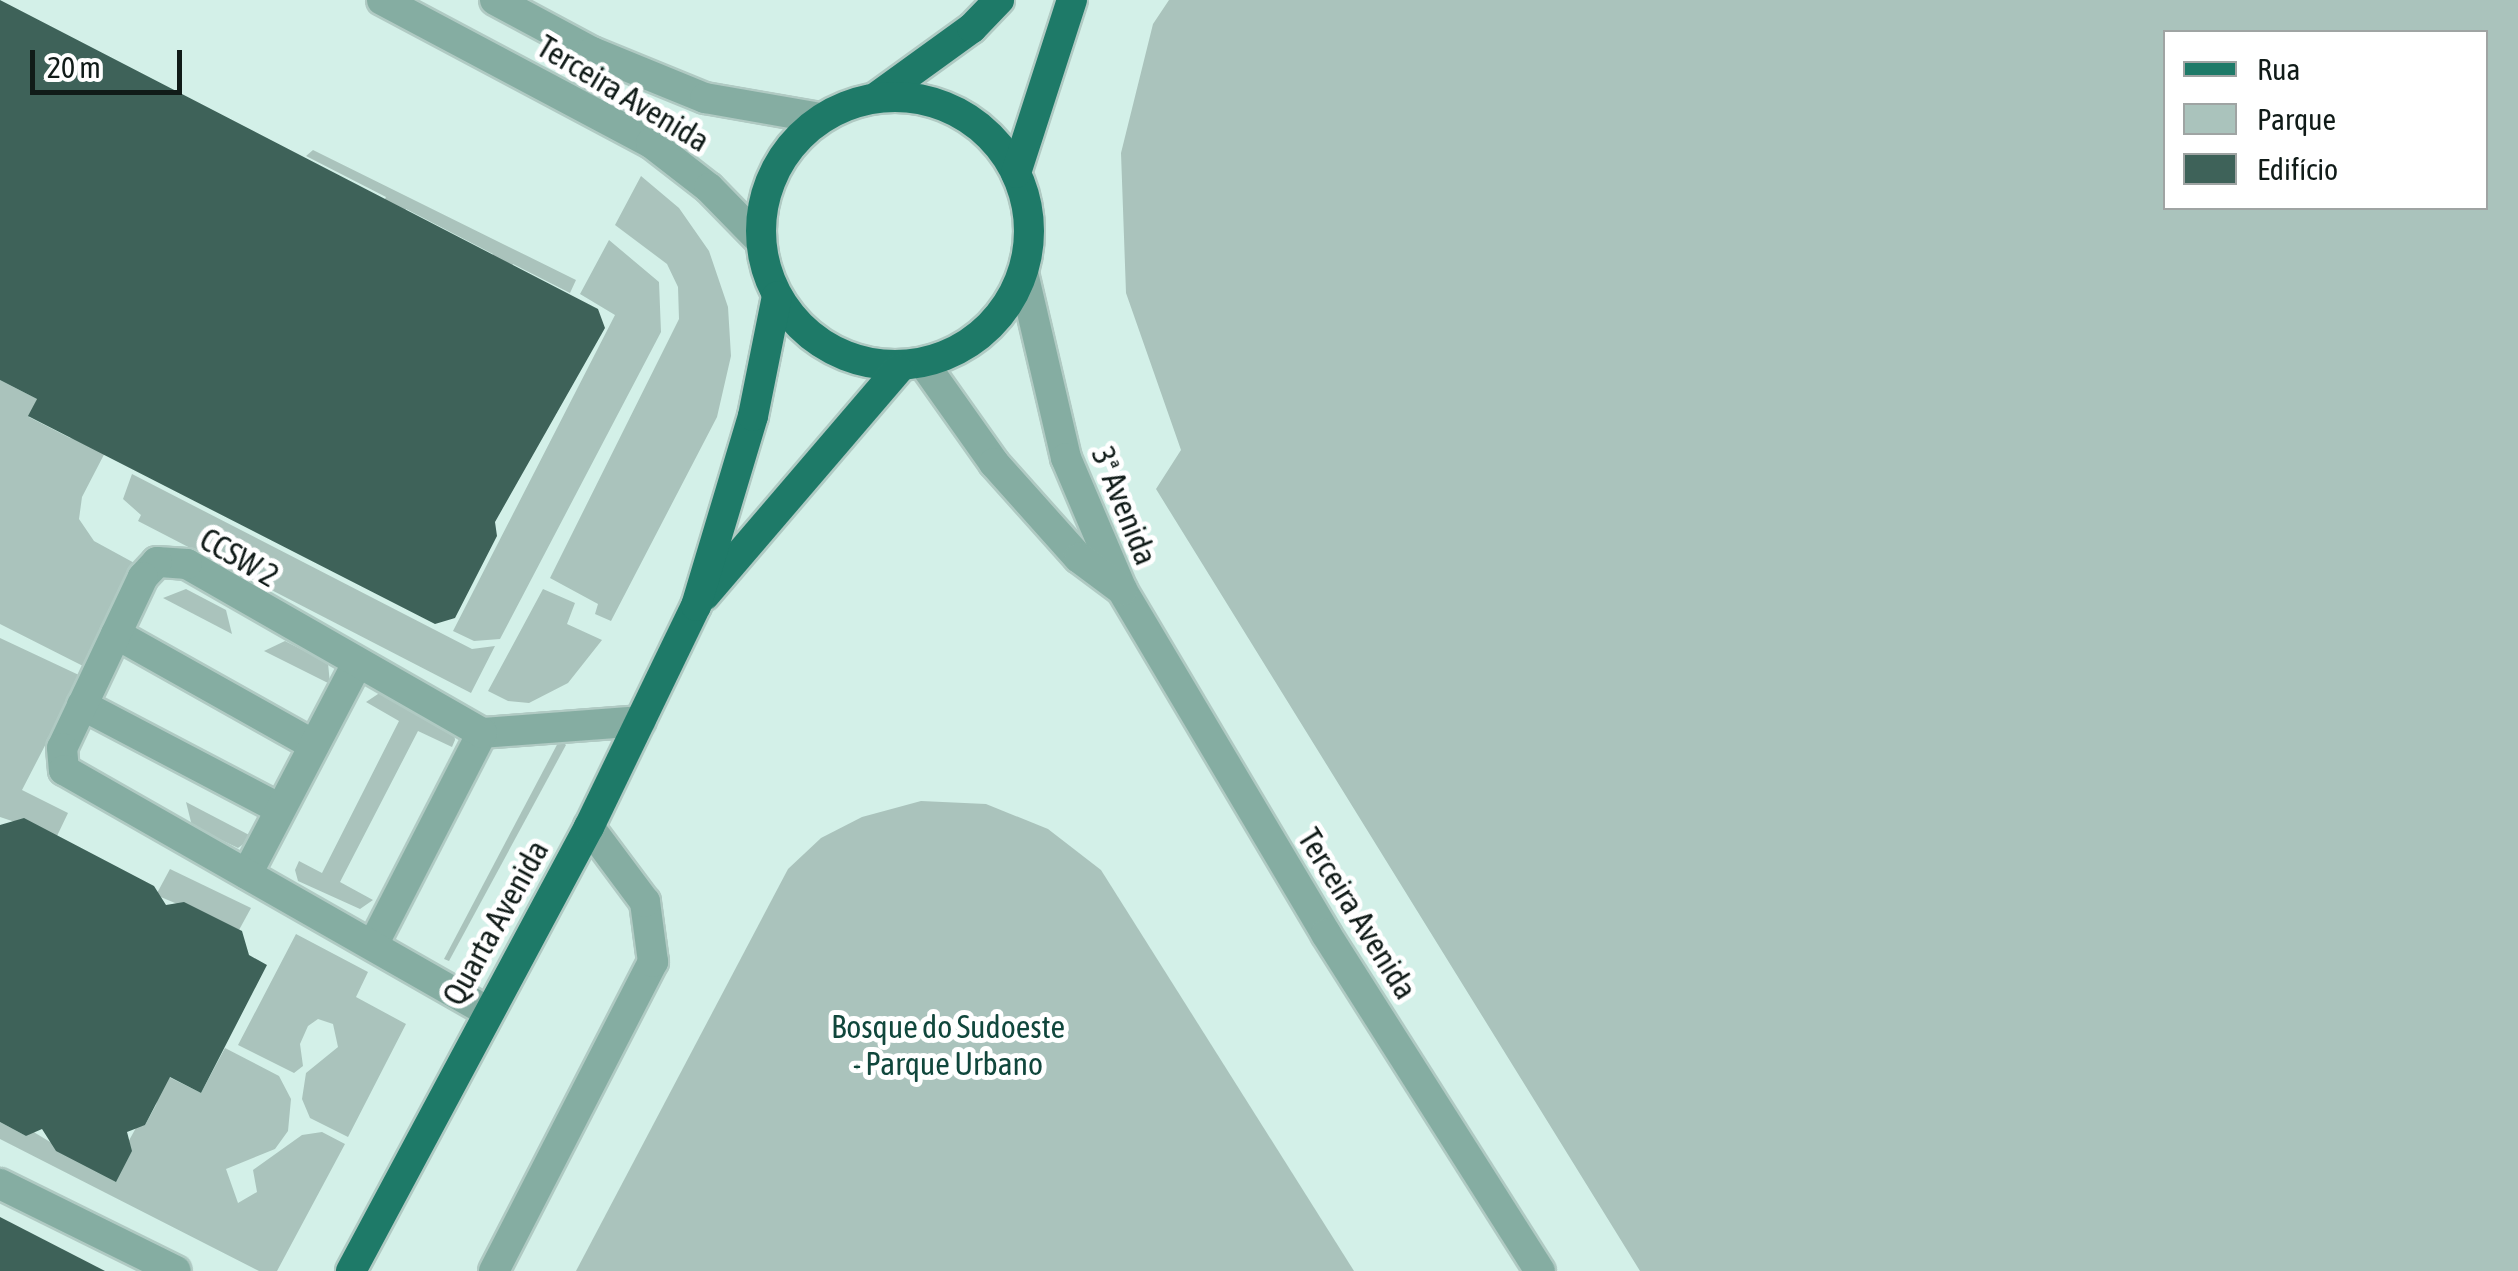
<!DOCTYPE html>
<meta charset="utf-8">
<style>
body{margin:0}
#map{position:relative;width:2518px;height:1271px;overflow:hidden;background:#d3f0e8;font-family:"Asap Condensed",sans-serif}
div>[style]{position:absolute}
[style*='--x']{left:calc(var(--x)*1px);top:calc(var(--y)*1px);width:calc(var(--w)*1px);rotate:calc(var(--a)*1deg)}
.green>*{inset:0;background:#aac3bc}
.building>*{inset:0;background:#3e6259}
.roads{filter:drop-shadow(2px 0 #b0cac3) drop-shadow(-2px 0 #b0cac3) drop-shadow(0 2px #b0cac3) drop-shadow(0 -2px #b0cac3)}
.minor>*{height:30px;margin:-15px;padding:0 15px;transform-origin:15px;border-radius:15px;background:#85ada2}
.major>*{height:30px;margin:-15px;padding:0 15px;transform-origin:15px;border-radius:15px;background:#1e7a68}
.major>.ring{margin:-15px;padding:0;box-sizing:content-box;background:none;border:30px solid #1e7a68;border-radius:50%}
span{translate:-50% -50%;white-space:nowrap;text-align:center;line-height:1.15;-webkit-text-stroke:10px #fff;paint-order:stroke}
.street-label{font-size:32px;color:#101b18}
.park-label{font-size:32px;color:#10473c}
.legend{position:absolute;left:2163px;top:30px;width:325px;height:180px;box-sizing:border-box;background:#fff;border:2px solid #9fa4a3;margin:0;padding:12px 18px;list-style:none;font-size:30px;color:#101b18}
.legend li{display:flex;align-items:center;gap:20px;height:50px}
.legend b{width:50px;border:2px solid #9fa4a3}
.scale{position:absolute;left:30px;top:50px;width:152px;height:45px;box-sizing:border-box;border:5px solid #101b18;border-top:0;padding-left:12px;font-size:30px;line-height:35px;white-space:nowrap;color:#101b18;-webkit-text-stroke:8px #fff;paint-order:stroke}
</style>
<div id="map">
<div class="green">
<div style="clip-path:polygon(evenodd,1169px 0,2518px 0,2518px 1271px,1640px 1271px,1156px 489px,1181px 450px,1126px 293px,1121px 153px,1153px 24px,1169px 0,2166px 32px,2486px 32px,2486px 208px,2166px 208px,2166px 32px)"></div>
<div style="clip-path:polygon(313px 150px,576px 280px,570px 293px,513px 264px,499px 292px,480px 282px,493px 254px,406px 209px,391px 237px,371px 226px,386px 197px,306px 156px)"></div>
<div style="clip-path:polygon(641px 176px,679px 208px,709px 251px,728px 307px,731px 356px,717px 417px,611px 621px,595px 614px,598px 604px,550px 578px,679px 319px,678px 287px,667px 264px,615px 225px)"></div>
<div style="clip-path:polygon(609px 240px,659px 282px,661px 332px,500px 639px,474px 641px,453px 631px,615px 315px,580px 294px)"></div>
<div style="clip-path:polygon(0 380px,37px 399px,29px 417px,70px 438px,110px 443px,82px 497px,79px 519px,94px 541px,138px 565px,85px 667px,0 624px)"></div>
<div style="clip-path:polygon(132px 474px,472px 649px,495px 646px,471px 693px,138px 521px,141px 515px,123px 499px)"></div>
<div style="clip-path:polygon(186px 589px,226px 610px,232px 634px,163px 598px)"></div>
<div style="clip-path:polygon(543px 589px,575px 603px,567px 624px,602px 640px,568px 683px,529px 703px,508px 701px,488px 691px)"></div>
<div style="clip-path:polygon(0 638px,81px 676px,22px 790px,68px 813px,57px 836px,0 817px)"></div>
<div style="clip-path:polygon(285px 641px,328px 663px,330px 684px,264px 651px)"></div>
<div style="clip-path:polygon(381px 692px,454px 732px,455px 740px,452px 747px,418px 731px,340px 882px,373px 900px,360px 909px,298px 881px,295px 870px,299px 861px,322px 873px,399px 721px,366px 702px)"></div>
<div style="clip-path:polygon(560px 739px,566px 745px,449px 961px,444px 959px)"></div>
<div style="clip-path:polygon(921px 801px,986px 804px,1048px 829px,1101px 870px,1354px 1271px,576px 1271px,788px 869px,821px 838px,862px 817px)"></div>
<div style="clip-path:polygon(186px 802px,253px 837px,238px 848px,192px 826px)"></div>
<div style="clip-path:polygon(170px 869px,251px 908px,239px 930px,156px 895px)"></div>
<div style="clip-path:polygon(296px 934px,368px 972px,356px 997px,406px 1024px,348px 1137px,310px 1118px,302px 1099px,306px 1073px,338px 1047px,333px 1024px,318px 1019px,308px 1026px,300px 1044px,303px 1066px,294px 1073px,238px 1045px)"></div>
<div style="clip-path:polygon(225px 1048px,279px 1076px,291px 1099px,288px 1131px,275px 1149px,226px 1169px,238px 1203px,257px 1192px,253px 1170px,302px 1135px,322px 1132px,345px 1144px,277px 1271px,259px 1271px,0 1139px,0 1122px,26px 1136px,32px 1131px,113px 1180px,131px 1151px,127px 1144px,137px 1126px,145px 1125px,156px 1105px,163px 1074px,201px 1093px)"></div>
</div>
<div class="building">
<div style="clip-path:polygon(0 0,598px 309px,605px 328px,495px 522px,497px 536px,455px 618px,435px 624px,28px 416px,37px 399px,0 380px)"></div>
<div style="clip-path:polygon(24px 818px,154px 886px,166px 905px,184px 902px,242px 931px,249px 955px,267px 965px,201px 1093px,170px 1077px,145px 1125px,127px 1132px,132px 1151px,116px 1182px,56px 1151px,42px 1129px,26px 1136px,0 1122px,0 825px)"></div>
<div style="clip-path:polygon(0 1217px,105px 1271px,0 1271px)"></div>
</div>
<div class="roads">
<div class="minor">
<div style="--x:382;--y:0;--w:305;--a:28"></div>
<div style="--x:651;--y:143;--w:73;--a:37.8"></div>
<div style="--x:709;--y:188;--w:73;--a:45.6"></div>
<div style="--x:495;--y:0;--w:110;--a:28.2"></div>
<div style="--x:592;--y:52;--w:122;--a:22.2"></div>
<div style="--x:705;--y:98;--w:117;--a:9.9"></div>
<div style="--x:1023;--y:273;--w:190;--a:76.9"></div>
<div style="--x:1066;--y:458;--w:143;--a:67"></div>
<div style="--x:1122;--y:590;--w:400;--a:59.3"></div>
<div style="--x:1326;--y:934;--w:399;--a:57.6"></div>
<div style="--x:924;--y:364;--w:121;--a:54.7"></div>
<div style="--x:994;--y:463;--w:127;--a:48.2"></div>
<div style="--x:1079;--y:558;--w:54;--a:36.7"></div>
<div style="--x:116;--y:634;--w:227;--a:29.3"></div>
<div style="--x:82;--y:705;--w:224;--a:27.7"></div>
<div style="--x:482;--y:733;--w:159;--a:-4.3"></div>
<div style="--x:247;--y:874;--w:237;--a:-62.4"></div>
<div style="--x:374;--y:943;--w:236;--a:-62.8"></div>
<div style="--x:482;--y:733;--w:340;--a:-150.2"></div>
<div style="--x:187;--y:564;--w:30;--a:-176"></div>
<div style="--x:157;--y:562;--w:21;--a:133"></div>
<div style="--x:143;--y:577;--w:189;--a:115.3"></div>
<div style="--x:62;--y:748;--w:22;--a:85"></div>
<div style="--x:64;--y:770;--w:486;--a:29.7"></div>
<div style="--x:0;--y:1184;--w:196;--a:26.3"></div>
<div style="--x:494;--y:1271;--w:348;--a:-62.8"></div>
<div style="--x:653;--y:962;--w:61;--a:-97.6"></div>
<div style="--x:645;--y:902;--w:94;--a:-126.7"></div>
</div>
<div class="major">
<div style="--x:878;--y:96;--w:116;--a:-35.9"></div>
<div style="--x:972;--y:28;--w:39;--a:-46"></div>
<div class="ring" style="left:761px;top:97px;width:238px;height:238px"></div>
<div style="--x:1016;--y:173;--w:182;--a:-72.1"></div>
<div style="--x:704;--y:596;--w:298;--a:-49.4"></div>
<div style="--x:351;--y:1271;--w:504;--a:-61.81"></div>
<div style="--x:589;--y:827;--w:246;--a:-64.2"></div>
<div style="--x:696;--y:606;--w:198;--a:-73.3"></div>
<div style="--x:753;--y:416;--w:122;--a:-78.7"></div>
</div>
</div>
<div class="street-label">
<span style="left:623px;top:94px;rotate:31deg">Terceira Avenida</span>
<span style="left:1124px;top:506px;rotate:68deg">3ª Avenida</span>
<span style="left:239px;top:558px;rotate:30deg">CCSW 2</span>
<span style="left:1357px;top:914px;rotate:58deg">Terceira Avenida</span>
<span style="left:496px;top:923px;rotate:-61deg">Quarta Avenida</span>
</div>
<div class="park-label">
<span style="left:948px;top:1046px">Bosque do Sudoeste<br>- Parque Urbano</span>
</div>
<ul class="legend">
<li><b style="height:12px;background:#1e7a68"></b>Rua</li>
<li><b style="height:28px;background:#aac3bc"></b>Parque</li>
<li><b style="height:28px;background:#3e6259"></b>Edifício</li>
</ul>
<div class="scale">20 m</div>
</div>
